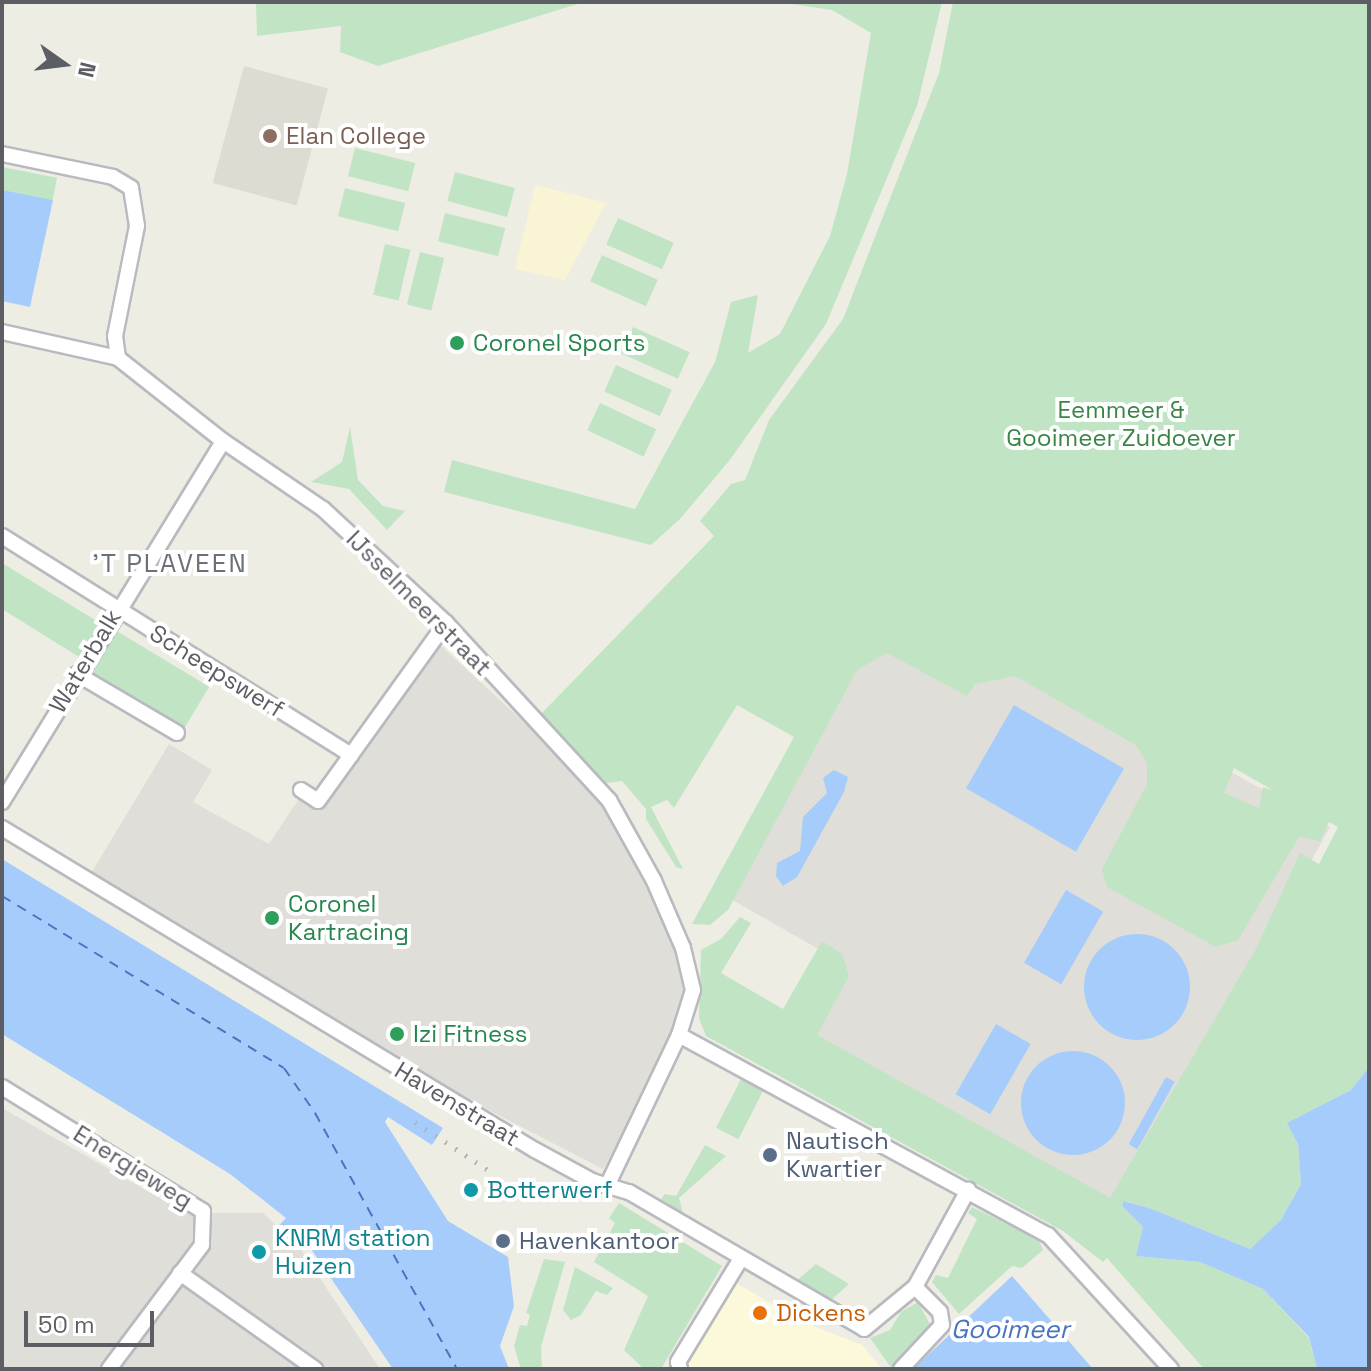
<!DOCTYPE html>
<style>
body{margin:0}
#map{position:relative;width:1371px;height:1371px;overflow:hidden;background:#eeede4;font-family:"Space Grotesk",sans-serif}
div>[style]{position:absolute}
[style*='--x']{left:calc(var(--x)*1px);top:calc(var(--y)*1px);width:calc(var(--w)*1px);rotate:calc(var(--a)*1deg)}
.commercial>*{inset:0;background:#fcf8da}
.industrial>*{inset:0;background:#dfded8}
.education>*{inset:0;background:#dedcd2;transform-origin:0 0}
.green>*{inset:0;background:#c1e4c5;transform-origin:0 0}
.sand>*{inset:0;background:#f9f4d4}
.water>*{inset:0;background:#a6ccfb;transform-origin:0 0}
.round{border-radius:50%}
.ferry>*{height:2px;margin-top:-1px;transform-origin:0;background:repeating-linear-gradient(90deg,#4a74be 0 10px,transparent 0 18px)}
.roads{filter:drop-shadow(2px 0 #b9babf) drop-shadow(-2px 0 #b9babf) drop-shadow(0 2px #b9babf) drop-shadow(0 -2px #b9babf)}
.street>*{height:14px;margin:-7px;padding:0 7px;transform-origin:7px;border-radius:7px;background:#fff}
.rail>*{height:5px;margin-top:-2.5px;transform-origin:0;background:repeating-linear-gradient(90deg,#b4b5b5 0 2px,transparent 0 12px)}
.dots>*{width:22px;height:22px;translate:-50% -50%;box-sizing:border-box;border:4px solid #fff;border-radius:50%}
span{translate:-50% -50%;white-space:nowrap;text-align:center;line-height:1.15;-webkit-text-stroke:8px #fff;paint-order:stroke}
.education-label{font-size:24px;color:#785e54}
.left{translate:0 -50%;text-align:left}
.leisure-label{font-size:24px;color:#27864d}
.park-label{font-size:24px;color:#398546}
.street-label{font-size:24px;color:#5c5e64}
.service-label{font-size:24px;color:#4e5e75}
.culture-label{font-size:24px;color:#0d838f}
.food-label{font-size:24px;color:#c56008}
.neighbourhood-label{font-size:26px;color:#6d7076;letter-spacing:2px}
.water-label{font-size:26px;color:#4a74be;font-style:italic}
.frame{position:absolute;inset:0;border:4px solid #5c5e64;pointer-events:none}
.north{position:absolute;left:24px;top:24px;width:80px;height:80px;-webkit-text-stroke:6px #fff;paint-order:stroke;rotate:104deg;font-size:22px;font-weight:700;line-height:32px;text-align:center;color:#5c5e64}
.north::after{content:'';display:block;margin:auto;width:28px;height:36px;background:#5c5e64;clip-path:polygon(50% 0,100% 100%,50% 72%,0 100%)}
.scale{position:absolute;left:24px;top:1311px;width:130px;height:36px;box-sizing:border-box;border:4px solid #5c5e64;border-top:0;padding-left:10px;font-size:24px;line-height:28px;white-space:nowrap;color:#5c5e64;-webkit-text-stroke:6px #fff;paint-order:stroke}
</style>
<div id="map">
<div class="commercial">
<div style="clip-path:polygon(736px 1283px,803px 1322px,862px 1345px,882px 1369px,680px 1369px)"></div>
</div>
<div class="industrial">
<div style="clip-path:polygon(894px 585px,1330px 827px,1114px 1216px,776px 1030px,822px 951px,722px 894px)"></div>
<div style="clip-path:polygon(439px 644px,609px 800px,654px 881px,693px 990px,679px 1035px,603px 1169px,339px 1033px,87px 880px,169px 744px,212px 770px,193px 802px,269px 844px,302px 794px,324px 807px)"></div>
<div style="clip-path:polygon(2px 1108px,186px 1213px,263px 1213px,300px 1248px,380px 1369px,2px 1369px)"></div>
</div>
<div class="education">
<div style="left:244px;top:66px;width:87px;height:121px;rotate:15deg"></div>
</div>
<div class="green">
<div style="clip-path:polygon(256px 2px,584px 2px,378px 66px,340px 52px,341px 26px,257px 36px)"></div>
<div style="clip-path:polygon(778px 2px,942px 2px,917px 106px,826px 324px,729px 461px,680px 519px,651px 545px,444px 492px,452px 460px,635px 509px,715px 362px,731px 302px,758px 295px,748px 353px,780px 334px,830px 236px,847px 174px,871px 33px,832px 10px)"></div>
<div style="clip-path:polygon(evenodd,953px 2px,1369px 2px,1369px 1067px,1351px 1090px,1288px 1123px,1298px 1144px,1301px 1184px,1281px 1220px,1250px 1249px,1152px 1209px,1125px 1201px,1122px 1206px,1143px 1227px,1137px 1256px,1200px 1262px,1263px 1289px,1309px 1338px,1317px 1369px,1204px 1369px,1107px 1258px,1103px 1262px,1063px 1231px,706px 1036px,699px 1018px,701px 950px,721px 939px,740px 917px,751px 923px,721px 973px,783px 1009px,822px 941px,842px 954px,849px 976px,817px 1035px,1110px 1198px,1256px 949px,1300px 853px,1319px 864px,1338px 827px,1329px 822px,1320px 841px,1299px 837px,1238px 940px,1216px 947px,1107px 887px,1102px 869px,1147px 784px,1147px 763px,1136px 745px,1015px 676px,975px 684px,967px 696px,887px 653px,857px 670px,728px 910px,710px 925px,692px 924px,794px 737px,737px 705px,674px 808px,667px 800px,651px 807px,683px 869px,676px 867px,646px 819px,646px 809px,622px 781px,606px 783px,540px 715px,714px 536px,700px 521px,731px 484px,745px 480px,769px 420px,843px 319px,939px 73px,953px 2px,1234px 768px,1274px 791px,1263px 787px,1259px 808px,1224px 793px,1234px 768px)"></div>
<div style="left:355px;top:148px;width:62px;height:29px;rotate:14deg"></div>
<div style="left:2px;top:167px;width:56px;height:23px;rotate:11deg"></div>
<div style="left:455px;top:172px;width:62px;height:30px;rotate:15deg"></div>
<div style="left:345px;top:188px;width:62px;height:29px;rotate:14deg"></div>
<div style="left:445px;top:213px;width:62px;height:29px;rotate:14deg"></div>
<div style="left:618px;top:218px;width:61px;height:29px;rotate:24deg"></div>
<div style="left:385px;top:244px;width:26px;height:52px;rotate:13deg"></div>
<div style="left:420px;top:252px;width:25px;height:54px;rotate:14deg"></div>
<div style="left:602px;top:255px;width:61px;height:29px;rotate:24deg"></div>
<div style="left:633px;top:327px;width:62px;height:29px;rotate:24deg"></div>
<div style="left:616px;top:365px;width:61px;height:29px;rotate:24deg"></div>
<div style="left:600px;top:403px;width:62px;height:30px;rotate:25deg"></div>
<div style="clip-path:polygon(350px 427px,358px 480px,383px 506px,405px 511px,387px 530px,349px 489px,311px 482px,342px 462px)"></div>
<div style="clip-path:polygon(2px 563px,100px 623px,79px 657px,2px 609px)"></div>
<div style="left:115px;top:630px;width:110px;height:48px;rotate:31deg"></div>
<div style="left:742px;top:1077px;width:25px;height:57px;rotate:27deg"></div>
<div style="clip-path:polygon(705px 1145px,726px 1156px,679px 1198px,683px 1213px,661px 1199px,665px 1194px,676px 1196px)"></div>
<div style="clip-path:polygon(619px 1203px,722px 1266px,661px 1369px,644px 1369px,624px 1350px,648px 1296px,594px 1262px,615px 1223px,609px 1218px)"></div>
<div style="clip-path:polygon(972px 1207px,1038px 1239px,1043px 1250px,1022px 1268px,1012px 1266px,959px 1314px,932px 1282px,936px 1275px,948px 1278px,977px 1219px,968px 1213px)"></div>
<div style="clip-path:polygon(544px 1259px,565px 1262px,541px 1347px,542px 1369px,521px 1369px,514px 1346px,520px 1325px,527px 1326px,530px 1315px,526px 1313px)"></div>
<div style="clip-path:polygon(816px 1264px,849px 1284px,828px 1303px,795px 1282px)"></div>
<div style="clip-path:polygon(575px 1267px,613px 1288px,607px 1295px,596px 1291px,581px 1315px,571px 1320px,563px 1310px)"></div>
<div style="clip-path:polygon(918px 1302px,932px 1328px,892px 1369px,870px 1338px,890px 1330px,901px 1312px)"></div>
</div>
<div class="sand">
<div style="clip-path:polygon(535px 185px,606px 203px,565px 280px,515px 269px)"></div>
</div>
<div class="water">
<div style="clip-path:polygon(2px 190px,53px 200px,30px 307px,2px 301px)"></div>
<div style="left:1014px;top:705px;width:127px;height:96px;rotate:30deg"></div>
<div style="clip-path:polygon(834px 770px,848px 777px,844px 792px,797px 877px,783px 886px,776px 876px,777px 863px,800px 851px,803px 817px,827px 793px,823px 778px)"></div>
<div style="clip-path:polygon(2px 859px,443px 1128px,432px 1145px,388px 1117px,385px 1122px,448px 1221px,508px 1257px,514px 1306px,500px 1346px,509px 1369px,393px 1369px,300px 1233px,285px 1244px,273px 1232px,286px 1218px,230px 1174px,2px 1034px)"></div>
<div style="left:1066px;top:890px;width:43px;height:84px;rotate:30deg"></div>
<div class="round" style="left:1084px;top:934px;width:106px;height:106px"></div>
<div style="left:996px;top:1024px;width:40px;height:81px;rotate:30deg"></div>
<div class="round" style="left:1021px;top:1051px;width:104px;height:104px"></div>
<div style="clip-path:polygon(1369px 1067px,1369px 1369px,1317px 1369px,1309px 1337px,1263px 1289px,1200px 1262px,1136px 1256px,1143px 1227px,1122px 1206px,1124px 1201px,1152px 1209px,1250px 1249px,1281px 1220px,1301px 1184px,1298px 1144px,1287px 1123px,1351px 1090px)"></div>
<div style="left:1166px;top:1077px;width:10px;height:77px;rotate:29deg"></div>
<div style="clip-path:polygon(1012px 1276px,1093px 1369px,913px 1369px)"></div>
</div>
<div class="ferry">
<div style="--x:2;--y:896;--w:330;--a:31.4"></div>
<div style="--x:284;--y:1068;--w:55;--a:55.4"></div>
<div style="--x:315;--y:1113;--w:293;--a:61"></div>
</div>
<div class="roads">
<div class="street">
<div style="--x:2;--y:154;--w:113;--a:11.7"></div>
<div style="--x:113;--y:177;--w:21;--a:31"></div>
<div style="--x:131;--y:188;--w:38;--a:81"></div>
<div style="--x:137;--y:226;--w:112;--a:101.3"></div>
<div style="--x:115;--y:336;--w:22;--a:82"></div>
<div style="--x:118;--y:358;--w:134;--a:38.3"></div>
<div style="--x:223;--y:441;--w:121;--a:34.2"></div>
<div style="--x:323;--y:509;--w:168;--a:42.8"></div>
<div style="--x:446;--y:623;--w:241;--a:47.4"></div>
<div style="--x:609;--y:800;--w:93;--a:60.9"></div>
<div style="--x:654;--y:881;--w:73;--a:66.6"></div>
<div style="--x:683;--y:948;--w:43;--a:76.6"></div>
<div style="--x:693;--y:990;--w:47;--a:107.3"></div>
<div style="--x:679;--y:1035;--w:167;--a:115.5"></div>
<div style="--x:2;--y:332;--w:119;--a:12.6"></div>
<div style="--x:2;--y:536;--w:412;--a:32.1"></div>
<div style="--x:351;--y:755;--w:163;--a:-54.3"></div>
<div style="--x:77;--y:674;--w:116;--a:30.5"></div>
<div style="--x:301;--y:790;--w:20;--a:33"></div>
<div style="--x:318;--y:801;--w:57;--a:-54.3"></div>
<div style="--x:2;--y:802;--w:423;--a:-58.5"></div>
<div style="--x:2;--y:828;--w:623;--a:31.14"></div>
<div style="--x:535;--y:1150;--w:65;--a:28.5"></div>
<div style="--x:592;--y:1181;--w:39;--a:17"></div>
<div style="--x:629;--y:1192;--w:272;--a:30.2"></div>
<div style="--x:864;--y:1329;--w:66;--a:-39.5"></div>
<div style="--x:915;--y:1287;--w:111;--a:-61.3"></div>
<div style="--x:679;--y:1035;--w:420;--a:28.5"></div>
<div style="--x:1048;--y:1235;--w:182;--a:47.5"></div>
<div style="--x:2;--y:1087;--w:236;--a:31.7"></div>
<div style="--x:203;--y:1211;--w:34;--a:92"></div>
<div style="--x:202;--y:1245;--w:155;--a:126.9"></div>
<div style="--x:180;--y:1273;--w:166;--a:35.4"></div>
<div style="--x:680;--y:1369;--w:7;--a:-106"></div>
<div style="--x:678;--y:1362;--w:119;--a:-58.7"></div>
<div style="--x:901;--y:1369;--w:60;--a:-47"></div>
<div style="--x:942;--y:1325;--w:13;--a:-99"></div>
<div style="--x:940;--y:1312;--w:35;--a:-135"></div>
</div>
</div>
<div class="rail">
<div style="--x:415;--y:1122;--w:87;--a:33.3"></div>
</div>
<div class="dots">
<div style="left:270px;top:136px;background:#8d6e63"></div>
<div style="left:457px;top:343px;background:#2e9e5b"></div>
<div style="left:272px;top:918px;background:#2e9e5b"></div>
<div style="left:397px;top:1034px;background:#2e9e5b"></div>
<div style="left:770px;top:1155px;background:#5c6f8a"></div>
<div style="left:471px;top:1190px;background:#0f9aa8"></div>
<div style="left:503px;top:1241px;background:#5c6f8a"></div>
<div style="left:259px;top:1252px;background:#0f9aa8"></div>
<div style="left:760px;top:1313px;background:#e8710a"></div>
</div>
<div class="education-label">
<span class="left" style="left:286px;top:136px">Elan College</span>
</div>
<div class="leisure-label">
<span class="left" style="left:473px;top:343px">Coronel Sports</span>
<span class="left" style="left:288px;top:918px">Coronel<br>Kartracing</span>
<span class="left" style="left:413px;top:1034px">Izi Fitness</span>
</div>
<div class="park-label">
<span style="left:1121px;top:424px">Eemmeer &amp;<br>Gooimeer Zuidoever</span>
</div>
<div class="street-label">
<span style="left:419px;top:603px;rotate:45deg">IJsselmeerstraat</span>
<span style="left:85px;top:661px;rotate:-59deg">Waterbalk</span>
<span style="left:217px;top:671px;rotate:32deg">Scheepswerf</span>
<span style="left:457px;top:1104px;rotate:31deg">Havenstraat</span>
<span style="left:133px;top:1167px;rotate:32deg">Energieweg</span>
</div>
<div class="service-label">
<span class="left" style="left:786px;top:1155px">Nautisch<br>Kwartier</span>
<span class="left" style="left:519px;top:1241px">Havenkantoor</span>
</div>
<div class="culture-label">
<span class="left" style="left:487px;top:1190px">Botterwerf</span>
<span class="left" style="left:275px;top:1252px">KNRM station<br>Huizen</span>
</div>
<div class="food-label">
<span class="left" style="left:776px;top:1313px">Dickens</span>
</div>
<div class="neighbourhood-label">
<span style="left:170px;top:564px">'T PLAVEEN</span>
</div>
<div class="water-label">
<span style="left:1010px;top:1330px">Gooimeer</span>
</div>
<div class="frame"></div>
<div class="north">N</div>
<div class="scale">50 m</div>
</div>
